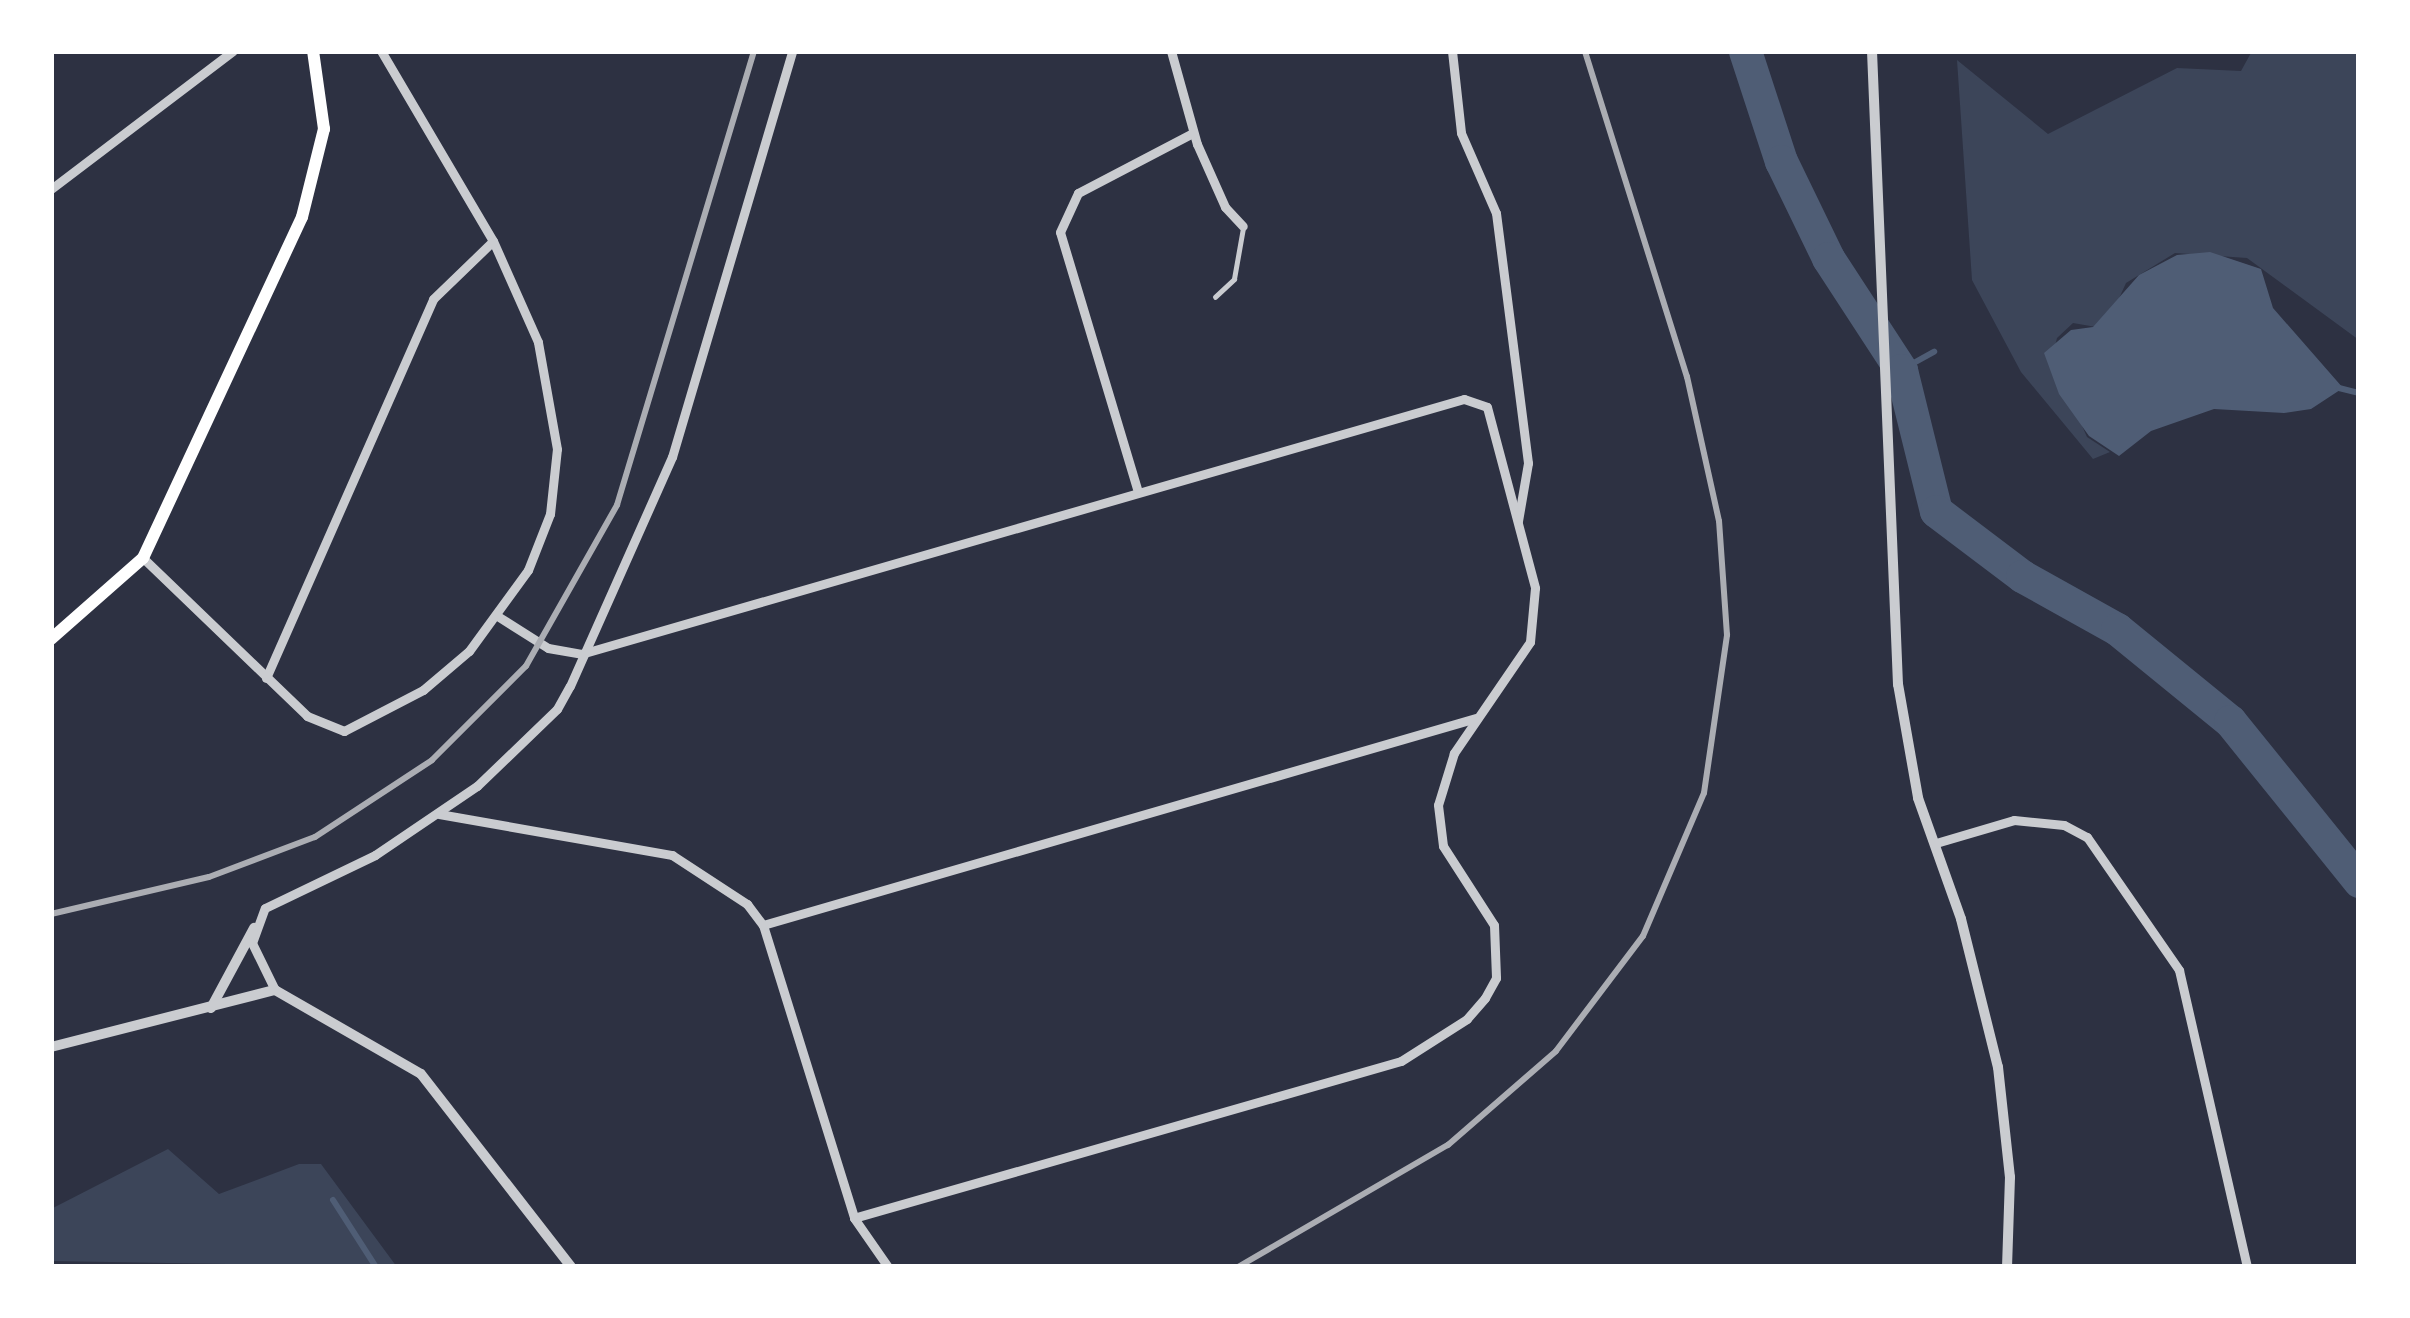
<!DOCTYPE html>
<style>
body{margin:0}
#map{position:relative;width:2410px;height:1318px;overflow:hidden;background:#2d3142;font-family:"Fira Sans Condensed",sans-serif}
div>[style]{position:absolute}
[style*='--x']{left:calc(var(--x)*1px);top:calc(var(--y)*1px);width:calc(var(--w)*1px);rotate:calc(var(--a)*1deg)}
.green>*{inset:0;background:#3c4559}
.water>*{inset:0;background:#4f5d75}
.stream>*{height:6px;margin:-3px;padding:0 3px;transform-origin:3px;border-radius:3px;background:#4f5d75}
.river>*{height:33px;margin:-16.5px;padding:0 16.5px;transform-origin:16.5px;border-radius:16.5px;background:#4f5d75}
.service>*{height:4.5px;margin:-2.25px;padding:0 2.25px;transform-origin:2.25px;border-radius:2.25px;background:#caccd0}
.minor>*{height:9px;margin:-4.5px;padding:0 4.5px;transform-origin:4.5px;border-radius:4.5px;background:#caccd0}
.tertiary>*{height:10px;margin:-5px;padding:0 5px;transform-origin:5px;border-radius:5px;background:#caccd0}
.secondary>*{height:12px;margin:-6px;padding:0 6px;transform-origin:6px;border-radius:6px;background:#fff}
.rail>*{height:6px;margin:-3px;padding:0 3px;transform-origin:3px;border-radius:3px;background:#abadb3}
span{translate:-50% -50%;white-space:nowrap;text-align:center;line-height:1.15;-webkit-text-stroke:12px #fff;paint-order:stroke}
.frame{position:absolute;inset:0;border:54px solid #fff;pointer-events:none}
</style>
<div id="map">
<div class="green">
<div style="clip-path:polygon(2252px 51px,2359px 51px,2359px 340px,2247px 258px,2175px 253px,2126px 283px,2112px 314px,2096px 327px,2073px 323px,2057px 338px,2052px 358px,2087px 437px,2110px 452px,2093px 459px,2021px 372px,1972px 280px,1957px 60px,2048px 134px,2177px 68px,2241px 71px)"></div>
<div style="clip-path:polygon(168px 1149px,219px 1194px,299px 1164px,321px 1164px,397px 1267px,51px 1261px,51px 1209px)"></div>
</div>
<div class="water">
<div style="clip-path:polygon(2210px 252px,2261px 269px,2273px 308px,2343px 388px,2311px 409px,2284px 413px,2214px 409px,2151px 431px,2119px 456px,2089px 436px,2059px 394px,2044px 353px,2071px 330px,2093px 327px,2139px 275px,2177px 255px)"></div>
</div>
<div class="stream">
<div style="--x:1901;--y:370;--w:38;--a:-29"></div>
<div style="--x:2339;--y:388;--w:21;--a:14"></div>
<div style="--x:333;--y:1200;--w:80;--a:57.3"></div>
</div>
<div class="river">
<div style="--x:1745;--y:51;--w:116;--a:71.9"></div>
<div style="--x:1781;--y:161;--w:108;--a:64.1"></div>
<div style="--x:1828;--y:258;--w:134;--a:56.9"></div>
<div style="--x:1901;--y:370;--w:145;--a:76.1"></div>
<div style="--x:1936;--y:511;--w:108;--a:37.1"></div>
<div style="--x:2022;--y:576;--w:109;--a:29.2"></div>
<div style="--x:2117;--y:629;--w:146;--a:39.2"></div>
<div style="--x:2230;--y:721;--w:206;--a:51.1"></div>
</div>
<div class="service">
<div style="--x:1215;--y:297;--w:26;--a:-43"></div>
<div style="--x:1234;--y:279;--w:52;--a:-80"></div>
</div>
<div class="minor">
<div style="--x:1171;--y:51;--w:97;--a:74.4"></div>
<div style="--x:1197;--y:144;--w:69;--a:66"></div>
<div style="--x:1225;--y:207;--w:26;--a:47"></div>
<div style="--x:1452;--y:51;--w:82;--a:83.7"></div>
<div style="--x:1461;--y:133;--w:87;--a:66.4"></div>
<div style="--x:1496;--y:213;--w:252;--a:82.7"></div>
<div style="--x:1528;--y:463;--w:59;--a:99.8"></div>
<div style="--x:51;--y:189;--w:228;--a:-37.2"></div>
<div style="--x:1138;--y:492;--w:271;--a:-106.7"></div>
<div style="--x:1060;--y:232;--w:43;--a:-65.2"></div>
<div style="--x:1078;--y:193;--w:130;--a:-27.6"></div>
<div style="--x:143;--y:558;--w:228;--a:43.9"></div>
<div style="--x:307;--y:716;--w:40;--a:22"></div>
<div style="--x:344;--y:731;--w:89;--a:-27.4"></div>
<div style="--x:423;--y:690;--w:60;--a:-40.3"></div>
<div style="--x:469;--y:651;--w:100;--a:-53.9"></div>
<div style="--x:528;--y:570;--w:60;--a:-68.6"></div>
<div style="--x:550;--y:514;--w:65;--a:-83.9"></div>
<div style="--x:557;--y:449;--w:109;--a:-100.1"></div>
<div style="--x:538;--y:342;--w:111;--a:-114"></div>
<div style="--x:493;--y:241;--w:221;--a:-120.5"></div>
<div style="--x:499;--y:617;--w:58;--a:32.3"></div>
<div style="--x:548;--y:648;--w:34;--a:10"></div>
<div style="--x:581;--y:654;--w:919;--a:-16.11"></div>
<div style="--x:1464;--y:399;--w:24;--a:19"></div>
<div style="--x:1487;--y:407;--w:187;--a:75.1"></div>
<div style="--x:1535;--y:588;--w:54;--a:95.3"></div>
<div style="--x:1530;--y:642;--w:135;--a:124.4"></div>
<div style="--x:1454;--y:753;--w:54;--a:107.1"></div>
<div style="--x:1438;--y:805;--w:41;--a:83"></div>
<div style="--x:1443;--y:846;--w:94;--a:57.2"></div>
<div style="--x:1494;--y:925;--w:53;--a:87.8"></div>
<div style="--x:1496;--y:978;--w:23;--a:119"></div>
<div style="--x:1485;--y:998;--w:28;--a:131"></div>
<div style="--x:1467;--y:1019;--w:78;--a:147.5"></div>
<div style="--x:1401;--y:1061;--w:569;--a:163.99"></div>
<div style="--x:266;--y:678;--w:414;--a:-66.2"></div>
<div style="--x:433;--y:299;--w:83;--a:-44"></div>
<div style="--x:439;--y:814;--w:237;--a:10"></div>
<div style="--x:672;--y:855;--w:90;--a:33.2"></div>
<div style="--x:747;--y:904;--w:26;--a:53"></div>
<div style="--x:763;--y:925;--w:307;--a:72.7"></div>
<div style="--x:854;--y:1218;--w:60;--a:55.2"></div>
<div style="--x:1936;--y:843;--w:81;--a:-16.4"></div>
<div style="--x:2014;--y:820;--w:50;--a:5.7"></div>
<div style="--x:2064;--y:825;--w:26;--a:28"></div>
<div style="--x:2087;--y:837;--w:162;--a:55.3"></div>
<div style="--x:2179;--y:970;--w:305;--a:77.1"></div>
<div style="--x:763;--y:925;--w:742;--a:-16.19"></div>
<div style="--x:275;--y:990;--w:52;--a:-116.1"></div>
<div style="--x:252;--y:943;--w:37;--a:-70"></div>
<div style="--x:265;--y:908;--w:122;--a:-25.7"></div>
<div style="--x:375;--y:855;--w:123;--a:-34.1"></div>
<div style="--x:477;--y:786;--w:111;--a:-43.9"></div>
<div style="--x:557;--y:709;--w:26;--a:-61"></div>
<div style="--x:570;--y:686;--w:251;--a:-66"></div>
<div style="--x:672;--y:457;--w:423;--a:-73.5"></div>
</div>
<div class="tertiary">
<div style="--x:1872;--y:51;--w:634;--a:87.65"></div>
<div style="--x:1898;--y:684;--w:116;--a:80"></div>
<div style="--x:1918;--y:798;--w:128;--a:70.4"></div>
<div style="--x:1961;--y:919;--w:153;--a:76"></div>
<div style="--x:1998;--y:1067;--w:111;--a:83.8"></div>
<div style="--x:2010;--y:1177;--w:90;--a:91.9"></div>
<div style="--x:211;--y:1008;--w:91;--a:-61.7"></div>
<div style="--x:51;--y:1047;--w:231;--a:-14.3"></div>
<div style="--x:275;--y:990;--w:168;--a:29.9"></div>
<div style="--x:421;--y:1074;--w:244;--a:52.1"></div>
</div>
<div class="secondary">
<div style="--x:51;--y:639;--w:123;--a:-41.4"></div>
<div style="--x:143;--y:558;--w:376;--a:-65"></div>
<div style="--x:302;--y:217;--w:91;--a:-76"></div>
<div style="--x:324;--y:129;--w:79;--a:-98"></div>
</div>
<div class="rail">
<div style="--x:51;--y:914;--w:162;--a:-13.2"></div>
<div style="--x:209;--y:877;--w:113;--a:-20.7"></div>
<div style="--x:315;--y:837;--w:140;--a:-33.3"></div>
<div style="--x:432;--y:760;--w:133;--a:-45"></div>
<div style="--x:526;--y:666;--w:185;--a:-60.5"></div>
<div style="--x:617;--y:505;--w:474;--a:-73.2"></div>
<div style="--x:1238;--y:1267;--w:243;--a:-30.2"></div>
<div style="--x:1448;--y:1145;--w:143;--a:-41"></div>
<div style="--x:1556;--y:1051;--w:144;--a:-52.9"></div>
<div style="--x:1643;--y:936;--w:155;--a:-66.9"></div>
<div style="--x:1704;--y:793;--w:160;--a:-81.7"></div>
<div style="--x:1727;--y:635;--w:114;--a:-94"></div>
<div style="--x:1719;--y:521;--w:148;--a:-102.5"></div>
<div style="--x:1687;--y:377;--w:342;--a:-107.4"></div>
</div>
<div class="frame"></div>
</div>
